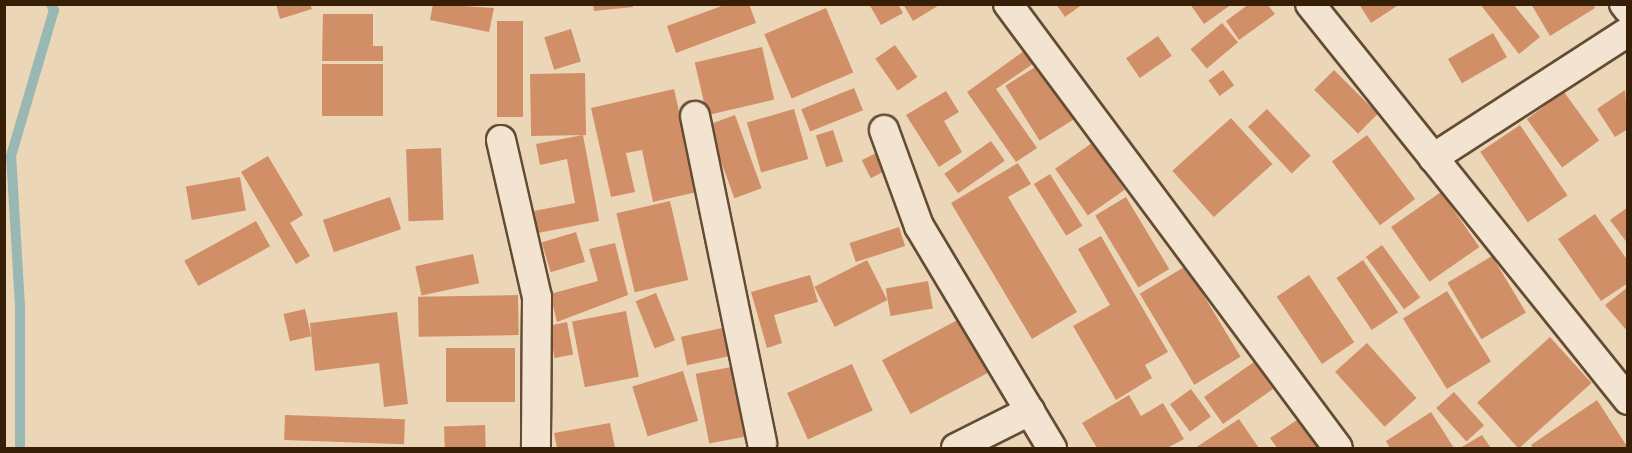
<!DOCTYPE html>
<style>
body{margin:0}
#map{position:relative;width:1632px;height:453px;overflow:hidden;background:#ecd6b8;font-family:"IM FELL Great Primer",serif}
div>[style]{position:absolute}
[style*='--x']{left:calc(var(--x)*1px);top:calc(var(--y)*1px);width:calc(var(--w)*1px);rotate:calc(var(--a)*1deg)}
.stream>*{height:10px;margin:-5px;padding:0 5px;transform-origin:5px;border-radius:5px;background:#99b8b3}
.building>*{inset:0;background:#d18f68;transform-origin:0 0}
.roads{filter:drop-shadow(2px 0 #644c33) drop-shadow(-2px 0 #644c33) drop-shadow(0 2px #644c33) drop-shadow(0 -2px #644c33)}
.minor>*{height:28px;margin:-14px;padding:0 14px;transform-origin:14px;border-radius:14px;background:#f3e4d1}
span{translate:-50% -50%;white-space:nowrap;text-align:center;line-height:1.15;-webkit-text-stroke:4.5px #f3e4d1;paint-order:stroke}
.frame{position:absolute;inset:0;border:6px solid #371e07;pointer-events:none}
</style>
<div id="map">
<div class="stream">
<div style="--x:20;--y:448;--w:142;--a:-90"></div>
<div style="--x:20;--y:306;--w:150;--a:-93.4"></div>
<div style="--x:11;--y:156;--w:152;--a:-73.6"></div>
<div style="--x:54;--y:10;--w:7;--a:-117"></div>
</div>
<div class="building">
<div style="clip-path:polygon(276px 4px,310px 4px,312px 9px,280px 19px)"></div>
<div style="clip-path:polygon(433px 4px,494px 8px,489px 32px,430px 20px)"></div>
<div style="clip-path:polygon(593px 4px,633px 4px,633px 7px,594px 11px)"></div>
<div style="clip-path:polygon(727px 4px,749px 4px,756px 23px,676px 53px,667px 26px)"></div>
<div style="clip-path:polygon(869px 4px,898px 4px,903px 13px,881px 25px)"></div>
<div style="clip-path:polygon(903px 4px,941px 4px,913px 21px)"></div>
<div style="clip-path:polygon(1056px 4px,1083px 4px,1065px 17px)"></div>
<div style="clip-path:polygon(1190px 4px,1232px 4px,1204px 24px)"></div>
<div style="clip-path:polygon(1249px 4px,1267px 4px,1275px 14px,1239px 40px,1226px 21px)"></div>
<div style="clip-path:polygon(1359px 4px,1400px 4px,1371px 23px)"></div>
<div style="clip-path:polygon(1480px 4px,1513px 4px,1540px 37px,1519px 54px)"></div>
<div style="clip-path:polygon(1531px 4px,1593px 4px,1595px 8px,1550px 36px)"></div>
<div style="left:826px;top:8px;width:70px;height:67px;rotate:67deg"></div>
<div style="clip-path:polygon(323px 14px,373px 14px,373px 46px,383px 46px,383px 61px,322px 61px)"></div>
<div style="left:497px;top:21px;width:26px;height:96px"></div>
<div style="left:1222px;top:23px;width:25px;height:41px;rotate:50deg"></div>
<div style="left:571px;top:29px;width:34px;height:28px;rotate:73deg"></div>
<div style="left:1493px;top:33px;width:28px;height:52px;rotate:60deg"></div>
<div style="left:1158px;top:36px;width:24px;height:39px;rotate:55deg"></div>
<div style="left:895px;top:45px;width:39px;height:24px;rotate:55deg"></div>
<div style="left:762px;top:47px;width:54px;height:69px;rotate:77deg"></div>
<div style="clip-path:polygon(1024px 51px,1033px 64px,996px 89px,1037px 148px,1016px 162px,967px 92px)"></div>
<div style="left:322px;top:64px;width:61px;height:52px"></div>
<div style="left:1040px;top:64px;width:65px;height:41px;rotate:58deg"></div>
<div style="left:1223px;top:70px;width:19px;height:18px;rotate:54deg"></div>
<div style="left:1334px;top:70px;width:62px;height:28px;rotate:45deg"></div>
<div style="left:585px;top:73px;width:62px;height:55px;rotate:89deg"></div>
<div style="left:854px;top:88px;width:24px;height:57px;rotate:68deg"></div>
<div style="clip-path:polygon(674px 89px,697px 192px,653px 202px,642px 150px,626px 153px,635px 192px,611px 197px,591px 108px)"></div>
<div style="clip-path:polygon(1625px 90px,1628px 129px,1615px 137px,1597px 109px)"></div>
<div style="clip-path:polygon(946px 91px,959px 112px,944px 121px,962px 152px,939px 167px,906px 115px)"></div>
<div style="left:1564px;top:92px;width:60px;height:46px;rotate:54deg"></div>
<div style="left:794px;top:109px;width:52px;height:49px;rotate:74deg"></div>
<div style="left:1267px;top:109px;width:64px;height:26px;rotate:47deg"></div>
<div style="left:735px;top:115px;width:78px;height:29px;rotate:70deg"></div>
<div style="left:1231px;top:118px;width:62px;height:79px;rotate:48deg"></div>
<div style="left:1520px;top:125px;width:85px;height:48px;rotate:56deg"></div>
<div style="left:833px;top:130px;width:33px;height:18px;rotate:72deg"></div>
<div style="clip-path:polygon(583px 135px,599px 221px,538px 233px,534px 211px,575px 203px,567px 159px,540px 165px,536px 144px)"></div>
<div style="left:1367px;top:135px;width:80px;height:44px;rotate:53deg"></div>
<div style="left:991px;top:141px;width:24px;height:57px;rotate:55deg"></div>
<div style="left:1092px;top:143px;width:57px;height:45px;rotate:55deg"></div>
<div style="left:441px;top:148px;width:72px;height:35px;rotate:88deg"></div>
<div style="left:884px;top:149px;width:20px;height:25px;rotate:63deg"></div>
<div style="clip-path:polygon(268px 156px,303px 215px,290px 223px,310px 256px,296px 264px,241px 172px)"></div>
<div style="clip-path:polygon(1018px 163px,1031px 184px,1008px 197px,1077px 312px,1032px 339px,951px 203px)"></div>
<div style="left:1050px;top:174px;width:61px;height:19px;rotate:58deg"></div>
<div style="left:240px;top:177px;width:34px;height:55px;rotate:80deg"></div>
<div style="left:1441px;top:192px;width:67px;height:61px;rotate:55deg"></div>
<div style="left:390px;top:197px;width:34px;height:71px;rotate:71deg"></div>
<div style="left:1126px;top:197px;width:84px;height:36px;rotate:59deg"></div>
<div style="left:670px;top:201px;width:81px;height:55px;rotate:77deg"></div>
<div style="clip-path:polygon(1628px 207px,1628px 244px,1610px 220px)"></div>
<div style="clip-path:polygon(1595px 214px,1628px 261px,1628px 283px,1601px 301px,1558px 239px)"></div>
<div style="left:256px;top:221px;width:29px;height:82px;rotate:61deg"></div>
<div style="left:899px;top:227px;width:20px;height:52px;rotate:72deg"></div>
<div style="left:576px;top:232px;width:31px;height:36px;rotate:73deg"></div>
<div style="clip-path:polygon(1101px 236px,1168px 352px,1145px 365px,1152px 378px,1116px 400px,1073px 326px,1110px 305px,1078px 249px)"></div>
<div style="clip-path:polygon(615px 243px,628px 295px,557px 322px,550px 294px,598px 281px,589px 249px)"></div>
<div style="left:1382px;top:245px;width:65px;height:20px;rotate:54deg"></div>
<div style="left:473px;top:254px;width:30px;height:59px;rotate:78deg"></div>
<div style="left:1492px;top:256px;width:66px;height:52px;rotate:59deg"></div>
<div style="left:867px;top:260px;width:45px;height:59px;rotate:63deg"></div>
<div style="left:1363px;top:260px;width:63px;height:32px;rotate:56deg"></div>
<div style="left:1186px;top:266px;width:106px;height:54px;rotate:59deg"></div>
<div style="clip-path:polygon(810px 275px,818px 302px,774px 315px,782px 343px,767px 348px,751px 292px)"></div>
<div style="left:1309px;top:275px;width:81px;height:39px;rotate:56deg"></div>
<div style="left:928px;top:281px;width:28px;height:43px;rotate:80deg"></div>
<div style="clip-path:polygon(1628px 287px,1628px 332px,1605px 305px)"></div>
<div style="left:1447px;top:291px;width:83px;height:52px;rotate:58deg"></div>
<div style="left:656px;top:293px;width:51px;height:22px;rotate:68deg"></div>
<div style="left:518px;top:295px;width:40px;height:100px;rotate:89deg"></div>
<div style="left:305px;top:309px;width:28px;height:22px;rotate:77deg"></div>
<div style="left:626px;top:311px;width:67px;height:55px;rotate:79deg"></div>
<div style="clip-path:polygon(397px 312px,408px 404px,384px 407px,379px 363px,315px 371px,310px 323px)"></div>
<div style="left:965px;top:316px;width:61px;height:94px;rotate:62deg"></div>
<div style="left:567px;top:322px;width:33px;height:19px;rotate:79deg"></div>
<div style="left:727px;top:327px;width:29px;height:47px;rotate:78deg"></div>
<div style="left:1550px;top:337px;width:62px;height:98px;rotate:48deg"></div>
<div style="left:1367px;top:343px;width:74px;height:43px;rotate:48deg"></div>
<div style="left:515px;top:348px;width:54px;height:69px;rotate:90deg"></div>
<div style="left:1254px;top:362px;width:33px;height:61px;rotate:55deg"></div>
<div style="left:852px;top:364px;width:51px;height:71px;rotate:66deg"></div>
<div style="left:731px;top:367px;width:71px;height:36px;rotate:79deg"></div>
<div style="left:683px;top:371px;width:52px;height:53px;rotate:73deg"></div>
<div style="left:1191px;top:389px;width:34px;height:26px;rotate:54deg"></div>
<div style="left:1454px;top:392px;width:45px;height:24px;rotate:48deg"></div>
<div style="clip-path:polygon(1129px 395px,1141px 416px,1163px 403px,1184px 439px,1167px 448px,1097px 448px,1082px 423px)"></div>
<div style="clip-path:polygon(1597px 400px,1628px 448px,1533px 448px,1531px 445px)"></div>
<div style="clip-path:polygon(1431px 412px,1454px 448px,1390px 448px,1386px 441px)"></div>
<div style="left:285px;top:415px;width:120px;height:25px;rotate:2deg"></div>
<div style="clip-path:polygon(1300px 418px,1320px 448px,1277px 448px,1270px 438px)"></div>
<div style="clip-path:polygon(1239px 419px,1259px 448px,1195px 448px)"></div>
<div style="clip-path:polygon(610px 423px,615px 448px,557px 448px,554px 433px)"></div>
<div style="left:485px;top:425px;width:23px;height:41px;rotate:88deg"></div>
<div style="clip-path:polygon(1482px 435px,1491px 448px,1460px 448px)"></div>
</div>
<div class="roads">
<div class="minor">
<div style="--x:1008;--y:4;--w:553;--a:53.38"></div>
<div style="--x:1310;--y:4;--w:508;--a:51.23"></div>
<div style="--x:1624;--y:4;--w:6;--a:51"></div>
<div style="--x:695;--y:116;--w:334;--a:78.4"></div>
<div style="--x:884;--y:130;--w:102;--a:70"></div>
<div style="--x:919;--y:226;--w:259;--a:59.1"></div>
<div style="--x:501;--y:140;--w:161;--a:77.1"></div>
<div style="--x:537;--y:297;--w:151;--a:90.4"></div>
<div style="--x:1433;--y:158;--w:232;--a:-32.9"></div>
<div style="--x:956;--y:448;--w:83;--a:-26.6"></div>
</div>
</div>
<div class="frame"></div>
</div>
